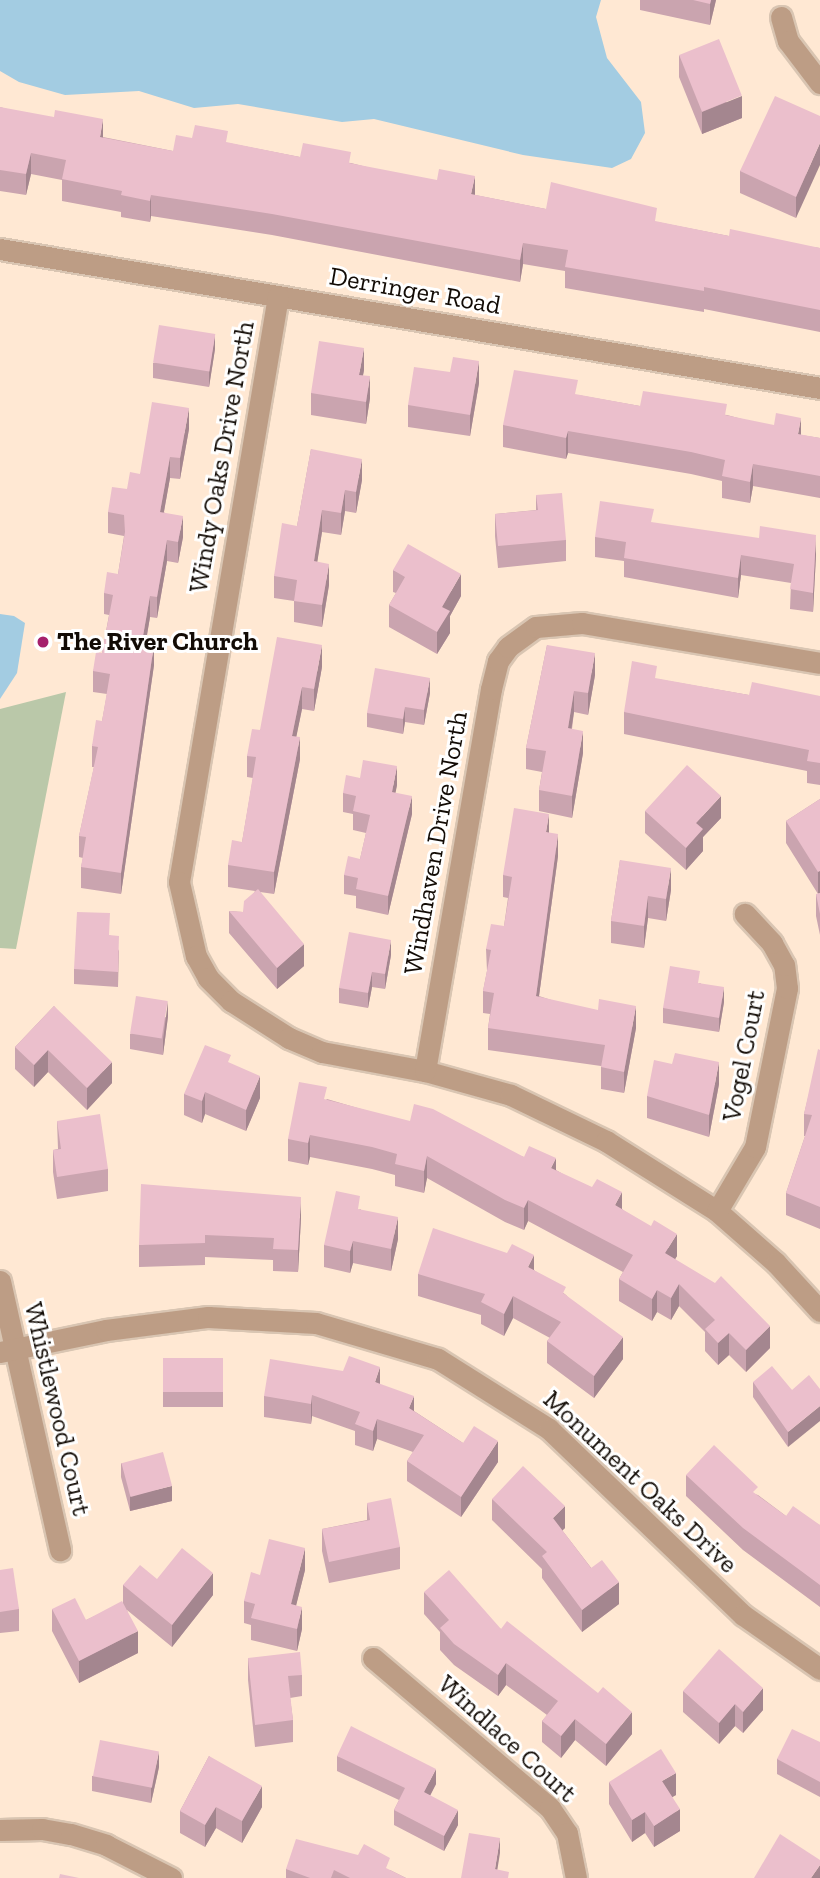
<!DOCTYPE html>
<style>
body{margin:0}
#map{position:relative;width:820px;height:1878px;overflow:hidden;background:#ffe8d3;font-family:"Zilla Slab",serif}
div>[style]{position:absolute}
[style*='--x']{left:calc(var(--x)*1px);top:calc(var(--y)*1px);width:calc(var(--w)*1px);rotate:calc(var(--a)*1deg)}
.green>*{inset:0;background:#bac8a9}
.water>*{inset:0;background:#a3cce2}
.roads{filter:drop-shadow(2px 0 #d9c5b2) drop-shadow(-2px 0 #d9c5b2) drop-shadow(0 2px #d9c5b2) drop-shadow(0 -2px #d9c5b2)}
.street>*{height:21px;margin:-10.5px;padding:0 10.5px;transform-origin:10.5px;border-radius:10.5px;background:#bd9d85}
.wall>*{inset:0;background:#caa4af;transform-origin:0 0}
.shaded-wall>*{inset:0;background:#a4868f;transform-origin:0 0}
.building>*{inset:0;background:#ebbfcc;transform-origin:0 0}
.dots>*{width:19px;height:19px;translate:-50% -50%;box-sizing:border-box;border:4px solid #fff;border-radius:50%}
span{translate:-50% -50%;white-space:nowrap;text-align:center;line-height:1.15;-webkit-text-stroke:6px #fff;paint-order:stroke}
.street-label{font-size:26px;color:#120b05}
.poi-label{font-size:26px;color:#120b05;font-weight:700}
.left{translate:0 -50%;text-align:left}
</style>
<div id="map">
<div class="green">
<div style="clip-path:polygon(66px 692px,16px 949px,0 948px,0 709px)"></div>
</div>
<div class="water">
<div style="clip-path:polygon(0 0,601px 0,596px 17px,607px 58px,641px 102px,645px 133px,631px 159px,612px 168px,523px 155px,374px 119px,342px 122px,238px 104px,194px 108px,139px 91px,65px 95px,19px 82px,0 71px)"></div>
<div style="clip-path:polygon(0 614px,14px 616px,25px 623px,17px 673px,0 699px)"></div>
</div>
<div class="roads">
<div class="street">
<div style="--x:781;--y:17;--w:25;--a:74"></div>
<div style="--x:788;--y:41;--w:53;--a:52.7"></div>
<div style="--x:0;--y:249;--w:832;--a:9.62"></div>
<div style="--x:278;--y:296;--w:594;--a:99.59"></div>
<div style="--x:179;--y:882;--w:76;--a:77.1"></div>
<div style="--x:196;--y:956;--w:25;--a:61"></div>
<div style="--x:208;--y:978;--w:33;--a:45"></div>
<div style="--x:231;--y:1001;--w:69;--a:32.5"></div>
<div style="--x:289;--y:1038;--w:36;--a:23"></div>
<div style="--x:322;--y:1052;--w:105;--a:10.5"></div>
<div style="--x:425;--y:1071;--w:89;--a:15.6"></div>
<div style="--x:511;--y:1095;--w:106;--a:25.8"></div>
<div style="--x:606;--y:1141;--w:131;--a:32.2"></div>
<div style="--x:717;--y:1211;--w:79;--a:41.4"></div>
<div style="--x:776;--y:1263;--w:65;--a:47.5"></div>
<div style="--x:425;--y:1071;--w:388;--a:-80.2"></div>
<div style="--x:491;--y:689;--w:29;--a:-76"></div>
<div style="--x:498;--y:661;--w:17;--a:-54"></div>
<div style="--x:508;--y:647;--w:34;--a:-36"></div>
<div style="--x:536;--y:627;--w:46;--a:-5"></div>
<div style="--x:582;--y:623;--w:241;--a:9.5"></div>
<div style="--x:717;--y:1211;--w:74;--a:-59.3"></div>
<div style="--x:755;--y:1147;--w:162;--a:-78.6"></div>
<div style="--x:787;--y:988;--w:23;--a:-97"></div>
<div style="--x:784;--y:965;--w:25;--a:-119"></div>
<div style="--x:772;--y:943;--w:40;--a:-133"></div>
<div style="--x:0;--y:1281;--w:276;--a:77.4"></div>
<div style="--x:0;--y:1352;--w:108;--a:-11.7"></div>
<div style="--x:106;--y:1330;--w:103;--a:-7.3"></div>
<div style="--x:208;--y:1317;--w:108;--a:3.2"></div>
<div style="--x:316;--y:1323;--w:127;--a:16.4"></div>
<div style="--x:438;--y:1359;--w:131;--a:32.2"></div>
<div style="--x:549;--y:1429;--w:269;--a:43.8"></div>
<div style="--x:743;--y:1615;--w:94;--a:35"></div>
<div style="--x:373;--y:1658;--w:232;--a:40.3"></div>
<div style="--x:550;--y:1808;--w:30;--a:56"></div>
<div style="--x:567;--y:1833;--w:46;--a:78.7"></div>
<div style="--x:0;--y:1830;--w:42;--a:-1.4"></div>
<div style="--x:42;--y:1829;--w:29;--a:10"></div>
<div style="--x:71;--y:1834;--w:37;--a:17"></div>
<div style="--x:106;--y:1845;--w:73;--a:26.9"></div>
</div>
</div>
<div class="wall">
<div style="clip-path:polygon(640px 0,716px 0,710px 25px,640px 10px)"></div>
<div style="clip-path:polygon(679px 55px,742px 118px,702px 134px,679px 77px)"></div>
<div style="clip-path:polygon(0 107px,103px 137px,173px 151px,192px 138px,228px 143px,300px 157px,351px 163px,475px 195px,546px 209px,657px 222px,729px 236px,820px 248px,820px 332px,704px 309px,704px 312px,565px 288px,565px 271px,523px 264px,520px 282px,272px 235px,151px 216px,150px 222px,121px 217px,121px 212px,62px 201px,62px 180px,31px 174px,26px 195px,0 191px)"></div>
<div style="clip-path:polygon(820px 116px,796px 218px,740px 193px,740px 171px)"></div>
<div style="clip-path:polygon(215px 349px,209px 387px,153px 378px,153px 363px)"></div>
<div style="clip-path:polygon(364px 370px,363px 375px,370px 398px,366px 424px,311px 415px,311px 393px)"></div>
<div style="clip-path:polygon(479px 383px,470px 436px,408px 427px,408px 405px)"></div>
<div style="clip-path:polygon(578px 395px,640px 406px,727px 415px,801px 435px,820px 438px,820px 498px,753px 486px,750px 503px,722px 498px,722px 481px,691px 474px,568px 453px,566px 459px,503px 447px,503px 425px)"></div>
<div style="clip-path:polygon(189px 429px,180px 479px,170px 478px,164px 512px,183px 537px,178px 563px,167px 561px,157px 618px,150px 617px,146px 642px,154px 665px,121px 894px,81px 888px,81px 867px,83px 858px,79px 857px,79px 836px,94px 767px,92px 767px,92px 746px,102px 721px,107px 694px,93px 692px,93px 671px,102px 653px,109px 615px,104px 614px,104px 593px,118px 574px,124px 536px,108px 533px,108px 512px,140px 474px)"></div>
<div style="clip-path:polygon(311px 449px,362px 480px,356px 513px,345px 511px,341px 535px,322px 532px,317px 562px,329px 585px,322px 627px,294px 622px,294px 601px,274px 598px,274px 576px,297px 526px)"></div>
<div style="clip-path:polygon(536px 495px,566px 540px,566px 561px,498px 568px,495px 536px,495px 514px,536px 510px)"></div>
<div style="clip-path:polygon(654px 523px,816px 555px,813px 612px,790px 609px,791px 583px,741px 575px,738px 598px,624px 577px,624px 561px,595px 557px,595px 537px)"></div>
<div style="clip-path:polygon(393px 570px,461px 596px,450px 616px,450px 633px,437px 654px,389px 627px,389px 605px,396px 593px,393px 592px)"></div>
<div style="clip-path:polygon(547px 645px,595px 675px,588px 715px,574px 712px,572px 729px,583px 753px,572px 818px,539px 811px,539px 790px,542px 772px,526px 769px,526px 748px)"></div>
<div style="clip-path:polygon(322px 667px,314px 711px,302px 709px,296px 737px,300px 759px,274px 894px,260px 892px,304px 966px,277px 989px,229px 933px,229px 911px,243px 912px,255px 891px,228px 887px,228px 865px,242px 842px,253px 778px,247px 777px,247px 756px,260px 730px)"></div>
<div style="clip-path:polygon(657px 679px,749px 695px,820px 696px,820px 785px,807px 783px,807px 771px,624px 734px,624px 712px)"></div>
<div style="clip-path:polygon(430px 693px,424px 725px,405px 722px,403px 734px,367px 727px,367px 713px)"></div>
<div style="clip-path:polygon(397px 785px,395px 793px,412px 814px,388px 915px,356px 908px,356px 896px,344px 894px,344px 875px,360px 859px,366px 833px,353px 830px,353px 814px,343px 812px,343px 793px)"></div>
<div style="clip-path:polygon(820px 799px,820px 935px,816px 916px,816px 894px,818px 894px,786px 843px,786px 821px)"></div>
<div style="clip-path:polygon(645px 811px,721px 818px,703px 837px,703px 851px,686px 870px,645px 833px)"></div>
<div style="clip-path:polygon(549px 833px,558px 856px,539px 996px,636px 1028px,624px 1093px,601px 1089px,601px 1066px,488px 1050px,488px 1028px,490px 1014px,483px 1013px,483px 991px,487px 971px,486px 949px,504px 926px,508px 898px,503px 897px,503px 875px)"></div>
<div style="clip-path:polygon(620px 860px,671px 890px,666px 921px,648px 918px,644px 948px,611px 943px,611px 921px)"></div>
<div style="clip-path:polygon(110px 935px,119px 951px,118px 987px,74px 984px,74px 969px)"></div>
<div style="clip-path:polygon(391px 955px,385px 989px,372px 987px,368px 1008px,339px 1003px,339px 988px)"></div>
<div style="clip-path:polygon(700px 983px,724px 1002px,719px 1032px,663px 1023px,663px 1008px)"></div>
<div style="clip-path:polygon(54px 1006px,112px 1083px,87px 1110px,48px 1072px,34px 1087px,15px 1069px,15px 1047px)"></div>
<div style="clip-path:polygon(168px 1016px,163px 1055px,130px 1049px,130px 1034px)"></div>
<div style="clip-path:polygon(820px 1050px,820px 1229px,786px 1215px,786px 1193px,805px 1136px,804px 1136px,804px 1114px)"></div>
<div style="clip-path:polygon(231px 1064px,260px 1098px,246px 1131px,205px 1114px,202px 1123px,184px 1115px,184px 1094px)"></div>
<div style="clip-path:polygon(719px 1084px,709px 1137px,647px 1118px,647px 1096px)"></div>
<div style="clip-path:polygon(327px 1099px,524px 1157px,556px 1170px,622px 1209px,677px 1256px,675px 1259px,770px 1348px,746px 1372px,729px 1355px,718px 1365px,705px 1351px,705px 1332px,679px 1306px,671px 1320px,657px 1312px,652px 1321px,619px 1301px,619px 1279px,623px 1272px,528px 1221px,524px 1230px,505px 1222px,427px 1178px,424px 1193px,395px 1186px,395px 1175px,372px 1169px,310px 1157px,308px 1165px,288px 1161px,288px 1139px)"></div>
<div style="clip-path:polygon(57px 1121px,108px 1169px,108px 1191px,57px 1199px,53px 1172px,53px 1150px,58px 1149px)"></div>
<div style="clip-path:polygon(360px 1209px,398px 1239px,391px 1271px,353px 1263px,350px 1273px,324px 1267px,324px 1245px)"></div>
<div style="clip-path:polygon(301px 1218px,298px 1272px,273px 1271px,273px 1260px,205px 1257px,205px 1265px,139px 1267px,139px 1245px)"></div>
<div style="clip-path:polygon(534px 1270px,566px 1295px,623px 1359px,594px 1398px,547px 1363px,547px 1341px,550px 1338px,513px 1318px,504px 1336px,481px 1324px,481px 1315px,418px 1296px,418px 1274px)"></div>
<div style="left:223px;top:1358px;width:49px;height:60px;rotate:90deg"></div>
<div style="clip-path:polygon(753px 1382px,792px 1390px,788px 1447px,753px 1397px)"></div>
<div style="clip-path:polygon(380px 1384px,414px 1411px,463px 1443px,498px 1462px,461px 1517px,407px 1481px,407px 1461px,413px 1452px,377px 1439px,373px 1451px,355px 1445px,355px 1431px,312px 1416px,311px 1424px,264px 1417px,264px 1396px)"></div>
<div style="clip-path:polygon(121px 1463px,172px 1501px,130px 1511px,121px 1477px)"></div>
<div style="clip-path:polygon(686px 1475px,758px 1495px,786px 1516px,820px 1525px,820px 1607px,743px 1550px,686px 1496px)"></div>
<div style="clip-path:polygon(492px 1499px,565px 1528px,562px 1530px,619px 1604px,582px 1632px,542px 1578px,542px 1569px,492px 1520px)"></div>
<div style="clip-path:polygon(367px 1503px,400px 1547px,400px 1569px,329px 1583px,322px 1551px,322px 1529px,367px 1520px)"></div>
<div style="clip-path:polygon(0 1570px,19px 1609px,19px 1631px,0 1633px)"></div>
<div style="clip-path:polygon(305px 1570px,296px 1605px,302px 1629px,297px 1651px,251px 1640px,251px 1625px,244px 1623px,244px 1601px,260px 1575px)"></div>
<div style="clip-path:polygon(157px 1579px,213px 1595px,172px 1647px,127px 1610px,138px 1653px,79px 1683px,52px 1631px,52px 1609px,86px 1620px,123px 1603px,123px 1585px)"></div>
<div style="clip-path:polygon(424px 1592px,501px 1629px,632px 1734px,606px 1766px,575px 1740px,561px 1758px,542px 1742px,542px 1721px,547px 1715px,506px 1685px,498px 1696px,454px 1665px,440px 1650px,440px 1632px,424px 1614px)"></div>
<div style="clip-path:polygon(248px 1658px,302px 1675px,302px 1696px,290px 1698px,293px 1720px,293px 1742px,255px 1747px,248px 1680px)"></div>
<div style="clip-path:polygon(683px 1691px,763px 1710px,743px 1733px,735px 1726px,719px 1744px,683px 1712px)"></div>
<div style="clip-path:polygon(820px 1742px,820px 1797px,777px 1774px,777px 1759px)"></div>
<div style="clip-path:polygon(209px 1756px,262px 1807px,242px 1843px,216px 1828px,205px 1847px,180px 1833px,180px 1811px)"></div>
<div style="clip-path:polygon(337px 1756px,436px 1784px,430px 1796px,458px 1825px,444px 1851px,394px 1825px,394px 1810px,399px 1800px,337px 1771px)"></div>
<div style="clip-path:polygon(159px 1767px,151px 1803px,92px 1791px,92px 1776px)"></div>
<div style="clip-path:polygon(609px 1782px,676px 1795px,672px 1797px,680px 1831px,654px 1847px,645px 1833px,632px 1842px,609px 1804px)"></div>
<div style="clip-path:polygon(286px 1869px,390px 1870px,406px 1878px,286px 1878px)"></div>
</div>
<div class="shaded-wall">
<div style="clip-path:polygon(711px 0,716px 0,710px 25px,710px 4px)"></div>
<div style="clip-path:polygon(742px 96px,742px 118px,702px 134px,702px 112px)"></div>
<div style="clip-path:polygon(103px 119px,103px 141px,100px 137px)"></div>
<div style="clip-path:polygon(820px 143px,820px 165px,796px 218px,796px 197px)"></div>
<div style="clip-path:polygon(31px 153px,31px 174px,26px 195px,26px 174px)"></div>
<div style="clip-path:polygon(475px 176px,475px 197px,471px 194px)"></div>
<div style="clip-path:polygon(151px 195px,151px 216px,150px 222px,150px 201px)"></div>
<div style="clip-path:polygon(523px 243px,523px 264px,520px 282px,520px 260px)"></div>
<div style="clip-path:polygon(215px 334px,215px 349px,209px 387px,209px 372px)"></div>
<div style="clip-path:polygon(364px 348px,364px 370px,359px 396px,359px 375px)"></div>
<div style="clip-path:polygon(479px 361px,479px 383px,470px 436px,470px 415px)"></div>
<div style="clip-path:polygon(370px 376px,370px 398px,366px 424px,366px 402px)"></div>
<div style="clip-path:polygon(189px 408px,189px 429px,180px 479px,180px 458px)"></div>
<div style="clip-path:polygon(801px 418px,801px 440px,798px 434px)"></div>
<div style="clip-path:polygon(568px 431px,568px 453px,566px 459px,566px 438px)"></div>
<div style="clip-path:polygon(170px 457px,170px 478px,160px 533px,160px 512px)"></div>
<div style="clip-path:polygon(362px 459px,362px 480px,356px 513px,356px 492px)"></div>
<div style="clip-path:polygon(753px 464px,753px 486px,750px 503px,750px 482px)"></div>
<div style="clip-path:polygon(345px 490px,345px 511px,341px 535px,341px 513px)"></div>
<div style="clip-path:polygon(322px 510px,322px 532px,314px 583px,314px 561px)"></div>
<div style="clip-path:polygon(183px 516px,183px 537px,178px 563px,178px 542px)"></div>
<div style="clip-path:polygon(816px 535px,816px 555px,813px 612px,813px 593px)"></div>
<div style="clip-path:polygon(167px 540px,167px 561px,157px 618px,157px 597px)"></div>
<div style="clip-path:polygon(741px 555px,741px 575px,738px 598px,738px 578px)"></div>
<div style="clip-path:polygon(329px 564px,329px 585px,322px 627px,322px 605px)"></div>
<div style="clip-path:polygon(461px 574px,461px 596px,450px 616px,450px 633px,437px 654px,437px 632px,442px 607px)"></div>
<div style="clip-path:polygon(150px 596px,150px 617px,142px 663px,142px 642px)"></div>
<div style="clip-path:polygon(154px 644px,154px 665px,121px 894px,121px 873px)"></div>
<div style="clip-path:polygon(322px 645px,322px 667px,314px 711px,314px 689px)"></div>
<div style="clip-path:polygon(595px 653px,595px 675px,588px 715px,588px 693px)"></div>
<div style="clip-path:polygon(430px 678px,430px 693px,424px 725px,424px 710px)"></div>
<div style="clip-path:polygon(302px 687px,302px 709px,292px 758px,292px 736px)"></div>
<div style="clip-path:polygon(574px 691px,574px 712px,568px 750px,568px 728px)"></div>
<div style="clip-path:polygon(405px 707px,405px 722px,403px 734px,403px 719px)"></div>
<div style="clip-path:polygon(583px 731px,583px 753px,572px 818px,572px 796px)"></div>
<div style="clip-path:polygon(300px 737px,300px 759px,274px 894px,274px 872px)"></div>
<div style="clip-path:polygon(397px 766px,397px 785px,392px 811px,392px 792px)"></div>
<div style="clip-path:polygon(412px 796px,412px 814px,388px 915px,388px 896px)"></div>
<div style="clip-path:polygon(721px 796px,721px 818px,703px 837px,703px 851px,686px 870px,686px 848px,696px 823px)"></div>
<div style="clip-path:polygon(549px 814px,549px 836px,546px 832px)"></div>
<div style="clip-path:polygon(558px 834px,558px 856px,536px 1018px,536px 996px)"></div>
<div style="clip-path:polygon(671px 868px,671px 890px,666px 921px,666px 899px)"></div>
<div style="left:820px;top:871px;width:22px;height:2px;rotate:90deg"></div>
<div style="clip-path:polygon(648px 896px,648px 918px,644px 948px,644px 926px)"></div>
<div style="clip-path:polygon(391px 940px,391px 955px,385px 989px,385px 974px)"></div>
<div style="clip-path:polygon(304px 944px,304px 966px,277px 989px,277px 968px)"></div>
<div style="clip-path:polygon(372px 972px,372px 987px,368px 1008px,368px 993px)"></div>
<div style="clip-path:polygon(724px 987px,724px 1002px,719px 1032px,719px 1018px)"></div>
<div style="clip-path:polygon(168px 1001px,168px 1016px,163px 1055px,163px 1040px)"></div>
<div style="clip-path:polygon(636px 1006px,636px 1028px,624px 1093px,624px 1072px)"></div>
<div style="clip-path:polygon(48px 1050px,48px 1072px,34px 1087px,34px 1065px)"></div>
<div style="clip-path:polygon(112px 1062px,112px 1083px,87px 1110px,87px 1088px)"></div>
<div style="clip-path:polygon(719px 1062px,719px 1084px,709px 1137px,709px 1115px)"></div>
<div style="clip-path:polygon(260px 1076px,260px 1098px,246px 1131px,246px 1110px)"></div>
<div style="clip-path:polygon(205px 1092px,205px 1114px,202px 1123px,202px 1101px)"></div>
<div style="clip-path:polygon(310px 1135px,310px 1157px,308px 1165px,308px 1143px)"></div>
<div style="clip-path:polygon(427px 1156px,427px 1178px,424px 1193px,424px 1171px)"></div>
<div style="clip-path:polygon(556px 1158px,556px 1180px,551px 1168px)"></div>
<div style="clip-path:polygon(622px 1192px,622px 1214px,615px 1205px)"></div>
<div style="clip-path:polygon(301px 1197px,301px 1218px,298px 1272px,298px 1250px)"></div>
<div style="clip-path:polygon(528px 1200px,528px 1221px,524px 1230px,524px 1208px)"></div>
<div style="clip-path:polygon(398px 1217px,398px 1239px,391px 1271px,391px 1249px)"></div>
<div style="clip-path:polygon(677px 1234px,677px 1256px,665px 1275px,665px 1253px)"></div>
<div style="clip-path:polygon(353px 1241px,353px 1263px,350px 1273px,350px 1251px)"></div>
<div style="clip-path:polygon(534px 1255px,534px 1277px,528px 1267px)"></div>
<div style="clip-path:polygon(679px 1284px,679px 1306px,671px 1320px,671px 1298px)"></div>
<div style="clip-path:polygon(657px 1290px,657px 1312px,652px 1321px,652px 1299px)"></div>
<div style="clip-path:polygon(513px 1296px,513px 1318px,504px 1336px,504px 1314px)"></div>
<div style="clip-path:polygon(770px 1326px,770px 1348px,746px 1372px,746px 1350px)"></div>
<div style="clip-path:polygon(729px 1333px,729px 1355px,718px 1365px,718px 1343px)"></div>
<div style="clip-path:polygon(623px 1337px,623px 1359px,594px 1398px,594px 1376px)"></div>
<div style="clip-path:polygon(380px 1367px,380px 1387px,375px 1382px)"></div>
<div style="clip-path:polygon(312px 1395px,312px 1416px,311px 1424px,311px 1404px)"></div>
<div style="clip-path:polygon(414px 1396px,414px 1416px,409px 1408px)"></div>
<div style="clip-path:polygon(820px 1406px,820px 1421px,788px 1447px,788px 1432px)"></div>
<div style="clip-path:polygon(377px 1419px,377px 1439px,373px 1451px,373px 1431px)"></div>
<div style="clip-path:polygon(498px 1441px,498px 1462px,461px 1517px,461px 1497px)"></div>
<div style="clip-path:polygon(172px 1486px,172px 1501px,130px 1511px,130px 1496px)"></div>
<div style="clip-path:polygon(565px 1506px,565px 1528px,553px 1540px,553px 1518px)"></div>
<div style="clip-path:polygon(305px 1548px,305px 1570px,291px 1626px,291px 1604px)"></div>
<div style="clip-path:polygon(213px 1573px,213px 1595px,172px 1647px,172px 1625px)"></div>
<div style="clip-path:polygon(619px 1582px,619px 1604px,582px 1632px,582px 1610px)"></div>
<div style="clip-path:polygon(302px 1607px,302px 1629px,297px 1651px,297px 1629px)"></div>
<div style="clip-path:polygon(138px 1631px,138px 1653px,79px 1683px,79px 1661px)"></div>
<div style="clip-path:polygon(506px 1663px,506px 1685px,498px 1696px,498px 1675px)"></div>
<div style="clip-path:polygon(763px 1688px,763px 1710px,743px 1733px,743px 1712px)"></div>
<div style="clip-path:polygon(735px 1704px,735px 1726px,719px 1744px,719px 1723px)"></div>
<div style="clip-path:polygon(632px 1712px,632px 1734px,606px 1766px,606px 1744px)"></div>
<div style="clip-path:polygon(575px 1719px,575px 1740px,561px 1758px,561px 1736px)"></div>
<div style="clip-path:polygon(159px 1752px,159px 1767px,151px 1803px,151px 1788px)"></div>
<div style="clip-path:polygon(436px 1769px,436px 1784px,424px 1807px,424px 1792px)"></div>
<div style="clip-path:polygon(676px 1773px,676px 1795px,662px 1803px,662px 1781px)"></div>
<div style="clip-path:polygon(262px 1786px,262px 1807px,242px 1843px,242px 1821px)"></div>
<div style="clip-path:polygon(216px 1807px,216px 1828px,205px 1847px,205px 1825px)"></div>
<div style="clip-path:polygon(680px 1809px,680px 1831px,654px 1847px,654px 1826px)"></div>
<div style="clip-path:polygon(458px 1810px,458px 1825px,444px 1851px,444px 1836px)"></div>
<div style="clip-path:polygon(645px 1812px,645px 1833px,632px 1842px,632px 1820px)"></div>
<div style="clip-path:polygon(500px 1838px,500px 1853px,496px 1878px,495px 1869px)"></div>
<div style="clip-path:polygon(820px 1865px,820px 1878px,811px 1878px)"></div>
</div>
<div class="building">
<div style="clip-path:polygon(693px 0,711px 0,710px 4px)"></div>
<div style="left:719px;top:39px;width:61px;height:43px;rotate:68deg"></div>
<div style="clip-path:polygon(775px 96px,820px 116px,820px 143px,796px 197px,740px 171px)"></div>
<div style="clip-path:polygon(0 107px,54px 117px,55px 110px,103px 119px,100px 137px,173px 151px,176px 135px,192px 138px,195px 125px,228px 131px,226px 142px,300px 157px,303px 143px,351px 152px,349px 163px,437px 180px,439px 169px,475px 176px,471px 194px,546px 209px,551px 182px,657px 208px,655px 221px,729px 236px,730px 229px,820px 248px,820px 310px,704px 287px,704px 291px,565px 267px,568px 250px,523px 243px,520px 260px,272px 214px,151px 195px,150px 201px,121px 195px,122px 191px,62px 179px,66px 160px,31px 153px,26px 174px,0 170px)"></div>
<div style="left:159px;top:325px;width:57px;height:38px;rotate:9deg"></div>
<div style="clip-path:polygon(319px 341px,364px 348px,359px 375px,370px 376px,366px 402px,311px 393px)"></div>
<div style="clip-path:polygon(453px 357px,479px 361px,470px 415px,408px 405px,414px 367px,450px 372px)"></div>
<div style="clip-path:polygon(514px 370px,578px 380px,575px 394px,640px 406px,643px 391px,727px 404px,725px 415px,774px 425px,776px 413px,801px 418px,798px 434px,820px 438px,820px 476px,753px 464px,750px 482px,722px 476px,725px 460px,691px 452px,568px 431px,566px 438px,503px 425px)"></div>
<div style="clip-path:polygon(152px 402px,189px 408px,180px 458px,170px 457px,160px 512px,183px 516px,178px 542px,167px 540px,157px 597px,150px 596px,142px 642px,154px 644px,121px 873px,81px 867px,86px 837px,79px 836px,98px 747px,92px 746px,96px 720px,102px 721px,110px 674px,93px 671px,96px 652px,102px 653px,113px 595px,104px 593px,107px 572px,118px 574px,125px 532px,124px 515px,108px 512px,112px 487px,127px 489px,130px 472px,140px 474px)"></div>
<div style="clip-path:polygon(311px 449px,362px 459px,356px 492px,345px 490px,341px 513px,322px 510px,314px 561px,329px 564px,322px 605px,294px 601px,297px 580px,274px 576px,282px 523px,297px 526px)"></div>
<div style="clip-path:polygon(562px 493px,566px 540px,498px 546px,495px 514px,538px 510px,536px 495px)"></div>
<div style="clip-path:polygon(600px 501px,654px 509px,651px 522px,759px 538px,760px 526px,816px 535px,813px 593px,790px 589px,794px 564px,741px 555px,738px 578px,624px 558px,626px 542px,595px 537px)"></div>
<div style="clip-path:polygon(408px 544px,461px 574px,442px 607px,450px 611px,437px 632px,389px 605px,405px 577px,393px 570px)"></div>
<div style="clip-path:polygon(277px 637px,322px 645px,314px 689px,302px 687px,292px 736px,300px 737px,274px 872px,228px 865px,232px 840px,242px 842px,256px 757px,247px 756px,252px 729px,260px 730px)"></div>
<div style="clip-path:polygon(547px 645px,595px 653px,588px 693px,574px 691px,568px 728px,583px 731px,572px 796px,539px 790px,546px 751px,526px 748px)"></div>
<div style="clip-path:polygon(632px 661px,657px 666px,655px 678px,749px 695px,752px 682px,820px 696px,820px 763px,807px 761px,809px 750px,624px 712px)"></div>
<div style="clip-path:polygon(375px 668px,430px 678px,424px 710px,405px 707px,403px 719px,367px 713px)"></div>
<div style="clip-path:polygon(363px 760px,397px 766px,392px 792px,412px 796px,388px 896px,356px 889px,358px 878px,344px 875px,348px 856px,360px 859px,370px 815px,353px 811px,356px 796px,343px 793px,346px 775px,360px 778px)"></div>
<div style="clip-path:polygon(687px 765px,721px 796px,696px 823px,703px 829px,686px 848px,645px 811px)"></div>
<div style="clip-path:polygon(820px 799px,820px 871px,818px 872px,786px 821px)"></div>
<div style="clip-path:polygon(514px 808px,549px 814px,546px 832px,558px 834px,536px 996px,598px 1010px,599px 999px,636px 1006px,624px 1072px,601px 1067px,605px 1045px,488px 1028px,494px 993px,483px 991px,491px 950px,486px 949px,491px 924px,504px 926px,512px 877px,503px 875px)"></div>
<div style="clip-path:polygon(620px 860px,671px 868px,666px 899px,648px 896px,644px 926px,611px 921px)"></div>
<div style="clip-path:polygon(258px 889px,304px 944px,277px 968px,229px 911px,243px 912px,244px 901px)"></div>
<div style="clip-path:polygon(820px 893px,820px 914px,816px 894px)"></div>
<div style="clip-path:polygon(77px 912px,110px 913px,109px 935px,119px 936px,118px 972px,74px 969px)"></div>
<div style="clip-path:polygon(349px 932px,391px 940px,385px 974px,372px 972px,368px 993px,339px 988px)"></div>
<div style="clip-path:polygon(670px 966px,700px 971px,698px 983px,724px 987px,719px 1018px,663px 1008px)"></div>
<div style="left:136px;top:996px;width:32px;height:38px;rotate:9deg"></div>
<div style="clip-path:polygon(54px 1006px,112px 1062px,87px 1088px,48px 1050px,34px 1065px,15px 1047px)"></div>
<div style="clip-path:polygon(205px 1045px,231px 1055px,228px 1062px,260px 1076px,246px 1110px,205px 1092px,202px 1101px,184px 1094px)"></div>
<div style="clip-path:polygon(818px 1049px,820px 1050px,820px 1207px,786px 1193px,812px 1115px,804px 1114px)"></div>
<div style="clip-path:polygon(675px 1053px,719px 1062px,709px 1115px,647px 1096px,654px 1060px,672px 1064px)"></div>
<div style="clip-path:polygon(299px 1082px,327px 1087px,324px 1099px,410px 1121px,414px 1104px,433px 1109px,524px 1157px,529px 1146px,556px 1158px,551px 1168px,592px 1187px,597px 1179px,622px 1192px,615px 1205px,651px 1226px,654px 1220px,677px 1234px,665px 1253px,715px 1283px,721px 1276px,770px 1326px,746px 1350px,729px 1333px,718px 1343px,705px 1329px,715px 1320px,679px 1284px,671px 1298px,657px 1290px,652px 1299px,619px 1279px,633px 1255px,528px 1200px,524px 1208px,505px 1200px,427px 1156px,424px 1171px,395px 1164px,397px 1154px,372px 1147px,310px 1135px,308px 1143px,288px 1139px)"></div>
<div style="clip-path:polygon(100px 1114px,108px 1169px,57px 1177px,53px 1150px,61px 1149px,57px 1121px)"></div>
<div style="clip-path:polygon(141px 1184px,301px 1197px,298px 1250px,273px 1249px,274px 1238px,205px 1235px,205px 1243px,139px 1245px)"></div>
<div style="clip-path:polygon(336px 1191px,360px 1196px,358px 1209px,398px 1217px,391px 1249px,353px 1241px,350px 1251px,324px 1245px)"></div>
<div style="clip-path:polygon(433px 1228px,507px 1253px,512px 1244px,534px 1255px,528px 1267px,566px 1287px,563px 1293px,623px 1337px,594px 1376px,547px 1341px,561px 1322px,513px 1296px,504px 1314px,481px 1302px,485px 1294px,418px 1274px)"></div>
<div style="clip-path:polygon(349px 1356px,380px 1367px,375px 1382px,414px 1396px,409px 1408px,463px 1443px,474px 1426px,498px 1441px,461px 1497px,407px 1461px,424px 1435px,377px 1419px,373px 1431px,355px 1424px,360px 1412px,312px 1395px,311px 1404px,264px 1396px,270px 1359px,343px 1371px)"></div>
<div style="left:223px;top:1358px;width:34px;height:60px;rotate:90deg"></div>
<div style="clip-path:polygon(772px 1366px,792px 1390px,809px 1375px,820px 1389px,820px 1406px,788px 1432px,753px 1382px)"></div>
<div style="clip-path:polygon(714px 1445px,758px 1487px,753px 1492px,786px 1516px,793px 1506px,820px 1525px,820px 1585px,743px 1528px,686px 1475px)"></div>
<div style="left:163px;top:1452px;width:35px;height:43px;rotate:75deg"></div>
<div style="clip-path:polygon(523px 1466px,565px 1506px,553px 1518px,591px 1568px,602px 1560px,619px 1582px,582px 1610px,542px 1556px,547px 1552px,492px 1499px)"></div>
<div style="clip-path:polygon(391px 1498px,400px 1547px,329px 1562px,322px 1529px,370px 1520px,367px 1503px)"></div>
<div style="clip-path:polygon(269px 1539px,305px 1548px,291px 1604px,302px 1607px,297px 1629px,251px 1618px,255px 1604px,244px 1601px,251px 1572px,260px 1575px)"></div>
<div style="clip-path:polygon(182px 1548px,213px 1573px,172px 1625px,123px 1585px,140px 1565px,157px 1579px)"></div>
<div style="clip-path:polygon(13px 1568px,19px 1609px,0 1612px,0 1570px)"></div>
<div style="clip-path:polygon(449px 1570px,501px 1629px,507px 1621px,598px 1693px,603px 1687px,632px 1712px,606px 1744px,575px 1719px,561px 1736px,542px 1721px,558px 1701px,506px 1663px,498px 1675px,454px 1644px,440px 1628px,449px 1620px,424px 1592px)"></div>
<div style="clip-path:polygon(75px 1598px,86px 1620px,122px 1601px,138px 1631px,79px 1661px,52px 1609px)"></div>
<div style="clip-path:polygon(719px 1649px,763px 1688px,743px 1712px,735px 1704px,719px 1723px,683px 1691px)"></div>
<div style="clip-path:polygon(300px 1652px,302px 1675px,288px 1676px,293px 1720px,255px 1725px,248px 1658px)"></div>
<div style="clip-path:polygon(351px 1726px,436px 1769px,424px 1792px,458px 1810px,444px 1836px,394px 1810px,405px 1788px,337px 1756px)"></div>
<div style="clip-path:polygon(792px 1729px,820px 1742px,820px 1782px,777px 1759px)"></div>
<div style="left:100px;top:1740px;width:60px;height:37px;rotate:11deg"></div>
<div style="clip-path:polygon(661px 1749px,676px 1773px,662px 1781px,680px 1809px,654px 1826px,645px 1812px,632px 1820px,609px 1782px)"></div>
<div style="clip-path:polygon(209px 1756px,262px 1786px,242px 1821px,216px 1807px,205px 1825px,180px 1811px)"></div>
<div style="clip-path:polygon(469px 1833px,500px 1838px,495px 1869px,509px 1872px,508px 1878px,461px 1878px)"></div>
<div style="clip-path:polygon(780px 1834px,820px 1860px,820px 1865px,811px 1878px,754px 1878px)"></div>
<div style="clip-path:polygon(296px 1839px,358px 1855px,364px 1844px,390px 1858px,386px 1868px,406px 1878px,350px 1878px,334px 1870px,331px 1878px,310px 1878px,286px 1869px)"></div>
<div style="clip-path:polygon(60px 1874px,79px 1878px,59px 1878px)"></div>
</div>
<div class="dots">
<div style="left:43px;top:642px;background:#a5206c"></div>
</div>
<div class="street-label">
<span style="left:415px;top:291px;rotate:10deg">Derringer Road</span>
<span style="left:222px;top:457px;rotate:-80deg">Windy Oaks Drive North</span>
<span style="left:436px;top:843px;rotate:-80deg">Windhaven Drive North</span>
<span style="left:744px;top:1056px;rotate:-79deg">Vogel Court</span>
<span style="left:57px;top:1409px;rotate:77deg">Whistlewood Court</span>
<span style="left:640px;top:1482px;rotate:43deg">Monument Oaks Drive</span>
<span style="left:507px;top:1739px;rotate:42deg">Windlace Court</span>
</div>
<div class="poi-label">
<span class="left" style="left:57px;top:642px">The River Church</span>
</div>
</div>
